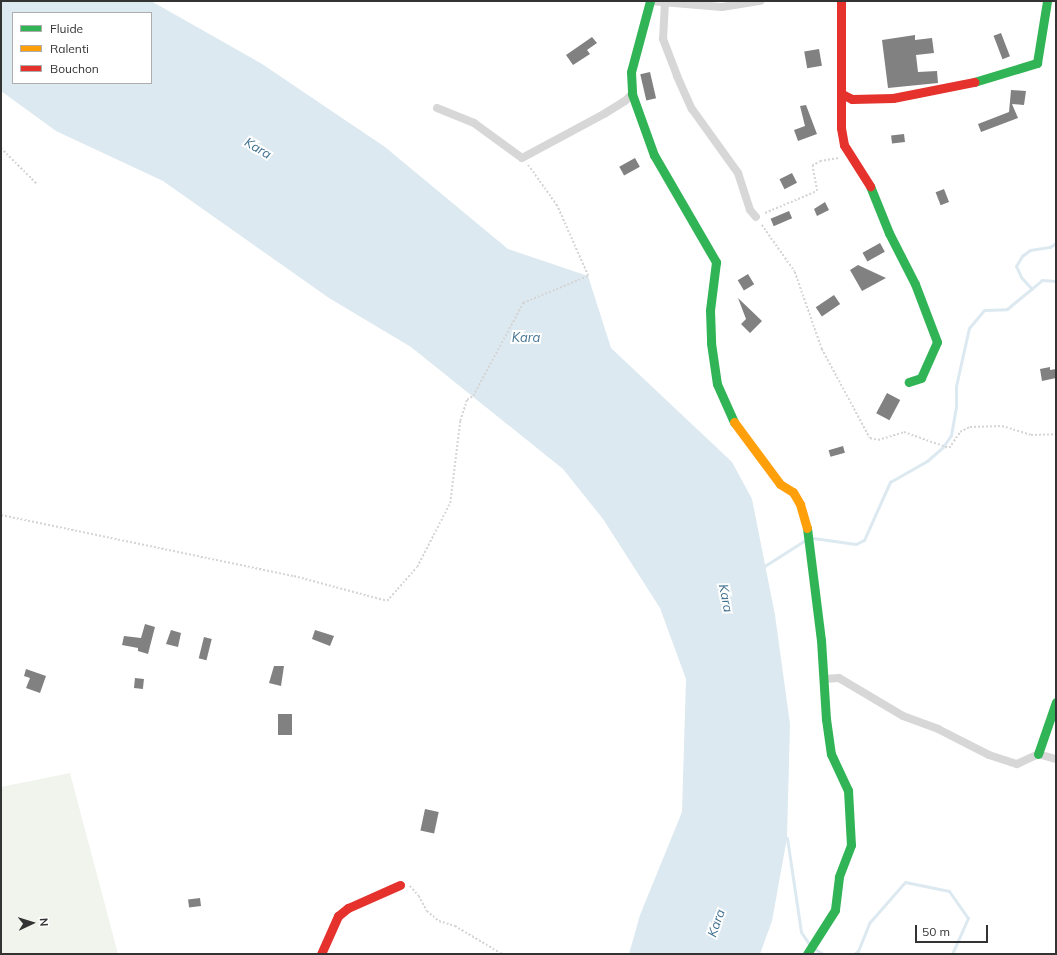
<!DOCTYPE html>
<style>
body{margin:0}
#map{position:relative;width:1057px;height:955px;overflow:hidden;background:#fff;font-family:Mulish,sans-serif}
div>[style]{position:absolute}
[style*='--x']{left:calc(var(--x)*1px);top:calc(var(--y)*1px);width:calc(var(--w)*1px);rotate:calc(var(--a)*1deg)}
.green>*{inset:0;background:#f1f4ed}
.water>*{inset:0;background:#dce9f0}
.stream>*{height:3px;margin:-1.5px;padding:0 1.5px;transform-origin:1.5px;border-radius:1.5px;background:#dce9f0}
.building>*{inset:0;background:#818181;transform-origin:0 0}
.path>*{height:1.5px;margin-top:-0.75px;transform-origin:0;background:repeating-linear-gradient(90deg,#d5d5d5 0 2px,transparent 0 4px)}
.street>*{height:8px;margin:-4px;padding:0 4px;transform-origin:4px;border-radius:4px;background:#d7d7d7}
.fast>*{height:9px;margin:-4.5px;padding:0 4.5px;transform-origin:4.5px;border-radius:4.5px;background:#30b455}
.slow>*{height:9px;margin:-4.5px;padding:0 4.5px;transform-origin:4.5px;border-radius:4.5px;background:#ff9f0a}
.jam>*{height:9px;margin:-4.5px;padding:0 4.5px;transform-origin:4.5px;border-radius:4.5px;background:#e5322d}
span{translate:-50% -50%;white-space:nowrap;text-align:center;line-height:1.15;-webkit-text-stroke:4px #fff;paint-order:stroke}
.water-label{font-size:13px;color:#437392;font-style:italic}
.frame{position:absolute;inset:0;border:2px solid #333;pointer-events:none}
.legend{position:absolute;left:12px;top:12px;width:140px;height:72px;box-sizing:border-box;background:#fff;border:1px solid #adadad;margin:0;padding:5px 7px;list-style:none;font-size:12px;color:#333}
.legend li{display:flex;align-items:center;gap:8px;height:20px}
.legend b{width:20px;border:1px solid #adadad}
.north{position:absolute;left:12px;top:903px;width:40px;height:40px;-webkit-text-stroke:3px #fff;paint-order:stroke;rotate:86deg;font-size:11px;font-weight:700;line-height:16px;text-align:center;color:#333}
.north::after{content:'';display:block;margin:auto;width:14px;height:18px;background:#333;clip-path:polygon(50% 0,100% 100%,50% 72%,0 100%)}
.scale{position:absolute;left:915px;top:925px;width:73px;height:18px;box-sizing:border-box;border:2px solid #333;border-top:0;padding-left:5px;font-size:12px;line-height:14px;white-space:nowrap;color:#333;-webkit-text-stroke:3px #fff;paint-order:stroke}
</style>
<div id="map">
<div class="green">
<div style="clip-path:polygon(70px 773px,118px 954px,1px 954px,1px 787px)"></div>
</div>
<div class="water">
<div style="clip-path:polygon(evenodd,1px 1px,151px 1px,262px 64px,385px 147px,508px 249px,588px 276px,611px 348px,732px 462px,752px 499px,775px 615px,790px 724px,787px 838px,772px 921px,760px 954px,629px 954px,640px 915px,682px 812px,686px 679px,660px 608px,603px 519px,563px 469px,411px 347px,329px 298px,163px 181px,56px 131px,1px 91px,1px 1px,13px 13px,151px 13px,151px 83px,13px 83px,13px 13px)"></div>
</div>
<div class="stream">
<div style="--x:1032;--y:289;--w:16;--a:-133"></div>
<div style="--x:1021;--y:277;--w:12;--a:-114"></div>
<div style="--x:1016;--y:266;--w:12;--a:-59"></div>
<div style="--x:1022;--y:256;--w:10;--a:-37"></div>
<div style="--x:1030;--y:250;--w:20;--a:-9"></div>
<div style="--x:1050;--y:247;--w:7;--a:-34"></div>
<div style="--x:813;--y:538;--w:43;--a:7.9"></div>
<div style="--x:856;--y:544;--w:9;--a:-27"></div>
<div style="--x:864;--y:540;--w:64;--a:-65.9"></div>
<div style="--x:890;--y:482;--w:43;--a:-29.6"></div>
<div style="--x:927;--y:461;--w:21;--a:-41"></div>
<div style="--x:943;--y:447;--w:14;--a:-56"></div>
<div style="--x:951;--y:435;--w:28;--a:-80"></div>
<div style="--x:956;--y:407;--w:21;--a:-90"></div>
<div style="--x:956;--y:386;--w:59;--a:-77.4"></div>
<div style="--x:969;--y:328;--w:23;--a:-50"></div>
<div style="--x:984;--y:310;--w:23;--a:-2"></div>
<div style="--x:1007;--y:309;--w:45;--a:-39.6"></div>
<div style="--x:1042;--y:280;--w:14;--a:4"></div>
<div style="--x:763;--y:567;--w:52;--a:-32.5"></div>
<div style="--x:787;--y:838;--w:95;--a:81.5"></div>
<div style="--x:801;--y:932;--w:14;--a:56"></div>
<div style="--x:815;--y:949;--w:9;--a:32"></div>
<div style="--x:854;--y:954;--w:5;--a:-37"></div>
<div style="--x:858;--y:951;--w:31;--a:-68"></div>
<div style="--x:870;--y:922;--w:53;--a:-48.8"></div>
<div style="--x:905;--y:882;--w:45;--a:11.6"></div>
<div style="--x:949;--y:891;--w:33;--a:55"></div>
<div style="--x:968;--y:918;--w:39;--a:114"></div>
</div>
<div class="building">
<div style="left:1001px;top:33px;width:25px;height:8px;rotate:69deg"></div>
<div style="clip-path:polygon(915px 35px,915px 40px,932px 38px,934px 53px,916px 55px,918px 72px,937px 71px,938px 83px,888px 88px,882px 40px)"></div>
<div style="clip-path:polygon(592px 37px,597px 43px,587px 50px,590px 54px,573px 65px,566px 55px)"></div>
<div style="left:819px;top:49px;width:17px;height:15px;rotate:80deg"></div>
<div style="left:650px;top:72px;width:27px;height:10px;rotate:77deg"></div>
<div style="clip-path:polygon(1011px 90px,1026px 91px,1024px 105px,1012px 104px,1018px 118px,981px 132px,978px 124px,1009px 112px)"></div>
<div style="clip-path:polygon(806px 105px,817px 134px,798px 141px,794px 130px,805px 126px,800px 106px)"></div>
<div style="left:904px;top:134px;width:8px;height:13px;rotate:83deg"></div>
<div style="left:635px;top:158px;width:10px;height:18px;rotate:61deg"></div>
<div style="left:792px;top:173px;width:11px;height:14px;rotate:63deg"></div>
<div style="left:944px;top:189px;width:14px;height:9px;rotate:69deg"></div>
<div style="clip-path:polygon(825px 202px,829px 210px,817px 216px,814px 209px)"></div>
<div style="left:789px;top:211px;width:8px;height:20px;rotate:67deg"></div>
<div style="left:880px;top:243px;width:10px;height:20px;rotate:61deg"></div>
<div style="clip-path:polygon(858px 265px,886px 278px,862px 291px,850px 270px)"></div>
<div style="left:748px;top:274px;width:12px;height:12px;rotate:59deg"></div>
<div style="left:834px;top:295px;width:11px;height:22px;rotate:56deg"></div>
<div style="clip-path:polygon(738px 298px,762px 321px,750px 333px,741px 324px,746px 319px)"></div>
<div style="clip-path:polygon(1050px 367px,1050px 370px,1056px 369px,1056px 378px,1042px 381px,1040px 369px)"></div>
<div style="left:887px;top:393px;width:15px;height:23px;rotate:28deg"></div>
<div style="left:843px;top:446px;width:7px;height:15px;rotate:74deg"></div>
<div style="clip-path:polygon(145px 624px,155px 627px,148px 654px,138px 651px,138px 648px,122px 645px,124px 636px,141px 638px)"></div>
<div style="clip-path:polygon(171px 630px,181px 633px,178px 647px,166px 644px)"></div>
<div style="clip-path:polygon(315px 630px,334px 636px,330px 646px,312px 639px)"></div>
<div style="left:204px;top:637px;width:8px;height:22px;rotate:14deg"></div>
<div style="clip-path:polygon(274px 666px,284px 666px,281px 686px,269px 683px)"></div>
<div style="clip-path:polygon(26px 669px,46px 676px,40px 693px,26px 688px,30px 678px,24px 676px)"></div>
<div style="left:135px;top:678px;width:9px;height:10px;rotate:6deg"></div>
<div style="left:278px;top:714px;width:14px;height:21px"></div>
<div style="left:425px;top:809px;width:14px;height:22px;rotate:12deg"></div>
<div style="left:200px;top:898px;width:8px;height:12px;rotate:83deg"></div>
</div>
<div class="path">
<div style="--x:1;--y:148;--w:51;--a:45"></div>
<div style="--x:765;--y:213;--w:56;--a:-22.9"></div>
<div style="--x:817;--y:191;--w:25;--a:-101"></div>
<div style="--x:812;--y:166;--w:9;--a:-32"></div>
<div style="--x:820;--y:161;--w:19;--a:-9"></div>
<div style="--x:762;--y:225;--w:57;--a:54.9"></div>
<div style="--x:795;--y:272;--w:82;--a:70.7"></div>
<div style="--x:822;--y:349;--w:101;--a:61.7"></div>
<div style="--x:870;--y:438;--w:8;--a:14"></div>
<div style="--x:878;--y:440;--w:27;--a:-17"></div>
<div style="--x:904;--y:432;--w:48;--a:19.6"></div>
<div style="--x:949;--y:448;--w:19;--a:-55"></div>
<div style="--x:960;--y:432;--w:11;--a:-27"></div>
<div style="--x:970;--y:427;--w:32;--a:-2"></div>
<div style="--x:1002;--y:426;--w:30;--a:17"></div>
<div style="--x:1031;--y:435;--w:25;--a:-2"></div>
<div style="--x:1;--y:515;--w:299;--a:11.8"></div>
<div style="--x:294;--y:576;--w:96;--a:15"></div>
<div style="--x:387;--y:601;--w:45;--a:-48.6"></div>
<div style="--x:417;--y:567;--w:72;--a:-62.7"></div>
<div style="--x:450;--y:503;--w:83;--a:-83"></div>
<div style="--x:460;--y:421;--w:22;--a:-72"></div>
<div style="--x:467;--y:400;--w:7;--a:-34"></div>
<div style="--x:473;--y:396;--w:106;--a:-61.7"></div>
<div style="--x:523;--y:303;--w:70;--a:-22.6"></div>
<div style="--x:588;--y:276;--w:77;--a:-113.9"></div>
<div style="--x:557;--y:206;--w:52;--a:-125.5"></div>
<div style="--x:410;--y:886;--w:13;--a:48"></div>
<div style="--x:419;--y:896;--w:17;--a:62"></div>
<div style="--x:427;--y:911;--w:16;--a:40"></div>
<div style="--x:439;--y:921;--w:17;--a:17"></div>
<div style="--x:455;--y:926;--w:55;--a:30.8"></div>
</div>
<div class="street">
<div style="--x:650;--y:1;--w:72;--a:4.8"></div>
<div style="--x:722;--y:7;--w:39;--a:-9"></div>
<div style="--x:665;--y:2;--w:37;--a:93"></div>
<div style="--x:663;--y:39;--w:40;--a:69"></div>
<div style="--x:677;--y:76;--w:36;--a:66"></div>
<div style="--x:692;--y:109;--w:79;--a:54.3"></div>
<div style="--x:738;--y:173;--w:39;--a:72"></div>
<div style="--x:750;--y:210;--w:9;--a:49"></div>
<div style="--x:437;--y:108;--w:40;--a:22"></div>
<div style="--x:474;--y:123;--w:59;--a:36.1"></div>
<div style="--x:522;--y:158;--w:93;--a:-28.2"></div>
<div style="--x:604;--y:114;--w:25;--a:-32"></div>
<div style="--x:625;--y:101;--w:10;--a:-45"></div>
<div style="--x:824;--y:679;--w:15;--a:-4"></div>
<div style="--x:839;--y:678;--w:74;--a:30.7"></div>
<div style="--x:903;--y:716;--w:37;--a:20"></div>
<div style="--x:938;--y:729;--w:57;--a:27"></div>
<div style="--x:989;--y:755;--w:29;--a:18"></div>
<div style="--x:1017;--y:764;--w:23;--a:-25"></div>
<div style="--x:1038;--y:754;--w:19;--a:16"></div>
</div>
<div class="fast">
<div style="--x:650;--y:1;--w:73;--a:105"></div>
<div style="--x:631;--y:72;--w:22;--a:87"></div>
<div style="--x:632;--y:94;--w:65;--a:70.2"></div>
<div style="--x:654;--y:155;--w:124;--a:59.9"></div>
<div style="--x:716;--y:262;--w:48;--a:97.1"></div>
<div style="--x:710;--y:310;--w:33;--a:88"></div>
<div style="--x:711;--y:343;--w:41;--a:81.7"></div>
<div style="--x:717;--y:384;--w:42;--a:65.9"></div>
<div style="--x:974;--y:82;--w:66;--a:-16.8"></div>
<div style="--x:1037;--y:63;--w:63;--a:-80.8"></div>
<div style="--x:870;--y:186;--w:51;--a:68"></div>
<div style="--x:889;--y:233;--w:57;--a:63"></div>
<div style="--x:915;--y:284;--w:62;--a:69.2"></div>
<div style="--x:937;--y:342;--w:39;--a:114"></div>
<div style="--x:921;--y:378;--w:13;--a:162"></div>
<div style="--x:807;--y:528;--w:113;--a:82.9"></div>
<div style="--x:821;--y:640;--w:79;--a:86.4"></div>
<div style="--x:826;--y:719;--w:35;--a:82"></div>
<div style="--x:831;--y:754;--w:40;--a:65"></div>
<div style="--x:848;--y:790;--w:55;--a:86.9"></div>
<div style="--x:851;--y:845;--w:34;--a:111"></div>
<div style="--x:839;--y:877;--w:33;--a:97"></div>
<div style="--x:835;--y:910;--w:52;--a:122.5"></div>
<div style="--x:1038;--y:754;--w:55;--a:-70.9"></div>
</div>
<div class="slow">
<div style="--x:734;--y:422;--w:77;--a:53.4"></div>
<div style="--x:780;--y:484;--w:15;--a:32"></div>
<div style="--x:793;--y:492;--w:14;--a:60"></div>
<div style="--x:800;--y:504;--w:25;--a:74"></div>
</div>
<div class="jam">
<div style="--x:841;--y:1;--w:127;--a:90"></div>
<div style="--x:841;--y:128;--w:17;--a:80"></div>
<div style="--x:844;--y:145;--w:49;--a:57.6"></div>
<div style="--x:842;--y:94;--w:11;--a:27"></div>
<div style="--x:852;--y:99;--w:41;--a:-1.4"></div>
<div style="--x:893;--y:98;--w:83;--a:-11.2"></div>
<div style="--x:321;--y:954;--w:42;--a:-65.9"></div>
<div style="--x:338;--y:916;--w:13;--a:-39"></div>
<div style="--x:348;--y:908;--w:57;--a:-23.9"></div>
</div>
<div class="water-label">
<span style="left:258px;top:148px;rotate:30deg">Kara</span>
<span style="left:526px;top:337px">Kara</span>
<span style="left:726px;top:598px;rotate:79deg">Kara</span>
<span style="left:716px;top:923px;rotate:-71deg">Kara</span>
</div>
<div class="frame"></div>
<ul class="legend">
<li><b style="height:5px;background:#30b455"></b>Fluide</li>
<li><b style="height:5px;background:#ff9f0a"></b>Ralenti</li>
<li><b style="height:5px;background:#e5322d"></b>Bouchon</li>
</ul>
<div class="north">N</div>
<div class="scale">50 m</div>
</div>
